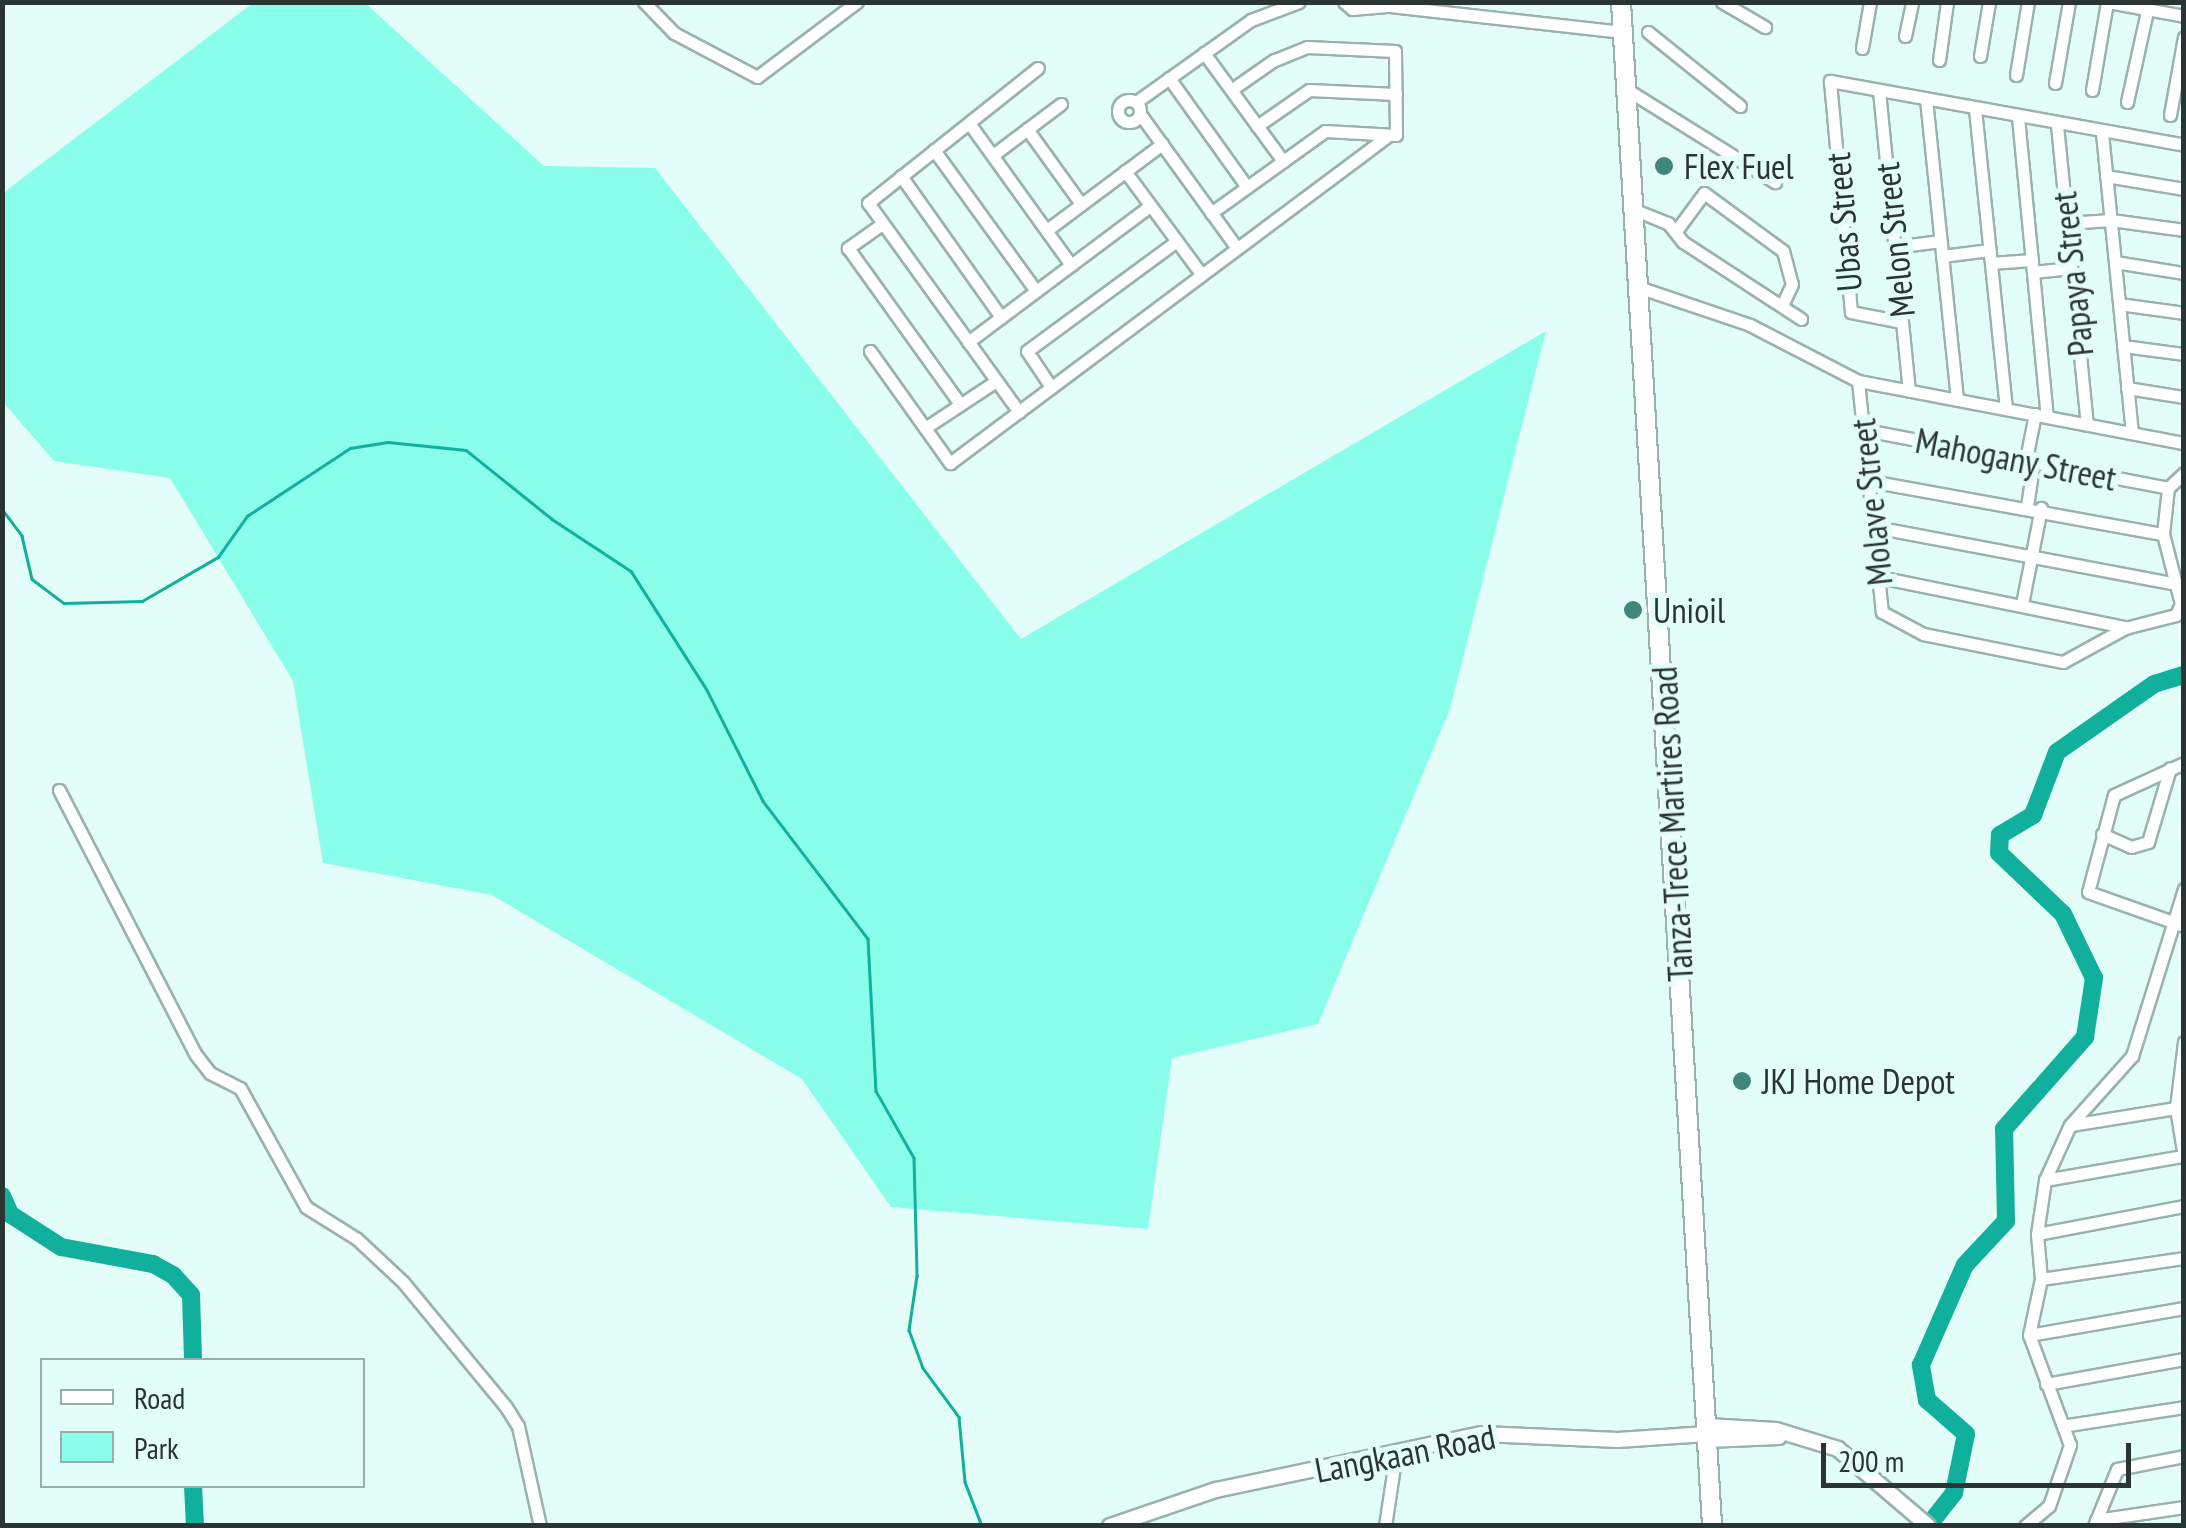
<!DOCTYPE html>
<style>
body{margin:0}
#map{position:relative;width:2186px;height:1528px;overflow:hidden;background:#e3fdf8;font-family:"PT Sans Narrow",sans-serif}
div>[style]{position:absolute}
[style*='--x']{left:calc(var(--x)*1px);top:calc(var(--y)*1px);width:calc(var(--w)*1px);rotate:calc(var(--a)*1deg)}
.green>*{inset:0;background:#89feea}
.stream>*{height:2.5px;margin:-1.25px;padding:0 1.25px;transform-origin:1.25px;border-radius:1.25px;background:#11b09d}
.river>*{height:18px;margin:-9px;padding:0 9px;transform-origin:9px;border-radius:9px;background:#11b09d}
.roads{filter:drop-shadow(2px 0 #9ab2ad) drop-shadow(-2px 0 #9ab2ad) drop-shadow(0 2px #9ab2ad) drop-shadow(0 -2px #9ab2ad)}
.minor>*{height:11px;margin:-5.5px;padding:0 5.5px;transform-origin:5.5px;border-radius:5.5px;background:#fff}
.minor>.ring{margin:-5.5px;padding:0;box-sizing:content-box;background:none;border:11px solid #fff;border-radius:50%}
.tertiary>*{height:14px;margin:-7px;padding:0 7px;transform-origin:7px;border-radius:7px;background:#fff}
.primary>*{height:18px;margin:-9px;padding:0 9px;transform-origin:9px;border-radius:9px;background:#fff}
.dots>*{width:28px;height:28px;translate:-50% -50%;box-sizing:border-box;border:5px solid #e3fdf8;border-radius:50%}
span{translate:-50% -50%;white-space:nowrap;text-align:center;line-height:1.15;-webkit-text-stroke:10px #e3fdf8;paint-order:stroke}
.poi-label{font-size:35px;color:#2a3432}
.left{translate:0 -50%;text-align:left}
.street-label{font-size:35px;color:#2a3432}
.frame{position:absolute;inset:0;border:5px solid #2a3432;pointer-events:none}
.legend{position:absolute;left:40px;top:1358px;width:325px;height:130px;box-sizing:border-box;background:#e3fdf8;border:2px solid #99ada9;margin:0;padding:12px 18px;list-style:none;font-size:30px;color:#2a3432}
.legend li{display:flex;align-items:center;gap:20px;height:50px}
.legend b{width:50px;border:2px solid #99ada9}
.scale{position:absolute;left:1821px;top:1443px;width:310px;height:45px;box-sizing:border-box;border:5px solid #2a3432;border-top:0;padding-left:12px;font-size:30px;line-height:35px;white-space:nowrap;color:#2a3432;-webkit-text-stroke:8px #e3fdf8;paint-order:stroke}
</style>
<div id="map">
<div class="green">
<div style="clip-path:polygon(253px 3px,365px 3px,544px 166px,655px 168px,1021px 639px,1546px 331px,1450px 709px,1318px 1024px,1172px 1058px,1148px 1229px,891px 1207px,802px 1079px,492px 895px,323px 863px,293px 681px,170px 478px,54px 461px,3px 402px,3px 193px)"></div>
</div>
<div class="stream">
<div style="--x:2;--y:509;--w:34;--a:53"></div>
<div style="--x:22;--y:536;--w:44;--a:76.9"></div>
<div style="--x:32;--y:579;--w:40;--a:37"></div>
<div style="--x:64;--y:603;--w:78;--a:-1.5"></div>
<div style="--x:142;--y:601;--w:88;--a:-30.1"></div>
<div style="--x:218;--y:557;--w:50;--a:-54.7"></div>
<div style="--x:247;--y:516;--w:123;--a:-33.4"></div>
<div style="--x:350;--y:448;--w:38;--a:-9"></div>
<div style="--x:388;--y:442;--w:78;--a:5.9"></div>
<div style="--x:466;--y:450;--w:110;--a:38.7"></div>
<div style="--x:552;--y:519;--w:95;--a:33.4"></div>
<div style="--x:631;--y:571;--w:141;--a:57.4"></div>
<div style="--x:707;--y:690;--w:124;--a:63.2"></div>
<div style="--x:763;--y:801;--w:173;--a:52.7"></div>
<div style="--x:868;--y:939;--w:152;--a:87"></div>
<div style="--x:876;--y:1091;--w:77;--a:60.4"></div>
<div style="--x:914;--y:1158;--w:118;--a:88.5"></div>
<div style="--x:917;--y:1276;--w:55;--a:98.4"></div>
<div style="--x:909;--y:1330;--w:40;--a:69.8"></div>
<div style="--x:923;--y:1368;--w:61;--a:53.7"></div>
<div style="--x:959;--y:1417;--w:65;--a:84.7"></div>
<div style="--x:965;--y:1482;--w:47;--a:68.9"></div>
</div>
<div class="river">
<div style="--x:2;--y:1196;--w:20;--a:66"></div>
<div style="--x:10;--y:1214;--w:61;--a:32.9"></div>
<div style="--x:61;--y:1247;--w:94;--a:10.5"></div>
<div style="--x:153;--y:1264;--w:23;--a:29"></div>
<div style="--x:173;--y:1275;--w:27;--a:48"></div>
<div style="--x:191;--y:1295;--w:65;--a:88.2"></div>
<div style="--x:193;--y:1486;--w:40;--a:87.1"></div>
<div style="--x:1928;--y:1526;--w:42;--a:-51.8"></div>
<div style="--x:1954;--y:1493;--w:60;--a:-78.5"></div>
<div style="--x:1966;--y:1434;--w:52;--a:-138.9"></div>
<div style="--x:1927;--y:1400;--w:36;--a:-100"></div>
<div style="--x:1921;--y:1365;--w:109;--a:-66.3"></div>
<div style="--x:1965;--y:1265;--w:60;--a:-47"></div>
<div style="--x:2006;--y:1221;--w:92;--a:-91.2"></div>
<div style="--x:2004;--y:1129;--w:123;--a:-48.6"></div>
<div style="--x:2085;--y:1037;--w:60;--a:-81.3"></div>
<div style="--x:2094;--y:978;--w:71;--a:-115.8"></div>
<div style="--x:2063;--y:914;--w:88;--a:-136.4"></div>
<div style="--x:1999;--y:853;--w:18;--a:-87"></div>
<div style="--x:2000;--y:835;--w:39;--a:-31"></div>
<div style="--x:2033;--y:815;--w:67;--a:-69.1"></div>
<div style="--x:2057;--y:752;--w:118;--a:-35"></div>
<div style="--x:2154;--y:684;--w:31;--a:-17"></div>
</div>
<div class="roads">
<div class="minor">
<div style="--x:644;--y:2;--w:43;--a:45.9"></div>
<div style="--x:674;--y:33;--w:94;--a:27.9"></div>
<div style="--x:757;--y:77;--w:125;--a:-36.9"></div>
<div style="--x:1344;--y:2;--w:11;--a:41"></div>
<div style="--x:1352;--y:9;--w:38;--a:-5"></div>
<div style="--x:1390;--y:6;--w:234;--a:6.4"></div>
<div style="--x:1722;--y:2;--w:50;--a:30.2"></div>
<div style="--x:2108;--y:2;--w:77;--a:10.4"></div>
<div style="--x:1648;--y:32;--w:118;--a:38.8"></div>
<div style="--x:1905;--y:36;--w:35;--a:-78"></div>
<div style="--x:1862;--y:48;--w:47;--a:-80.1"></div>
<div style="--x:1204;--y:53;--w:134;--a:53.8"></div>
<div style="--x:1980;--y:56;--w:55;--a:-80.5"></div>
<div style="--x:1939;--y:60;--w:59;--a:-82.1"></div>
<div style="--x:2016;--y:75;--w:74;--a:-80.7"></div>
<div style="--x:1169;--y:78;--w:134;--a:54.4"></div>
<div style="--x:2055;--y:83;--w:82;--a:-80.2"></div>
<div style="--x:1626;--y:89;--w:176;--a:32"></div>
<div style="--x:2092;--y:90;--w:89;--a:-80.3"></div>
<div style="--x:1879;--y:91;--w:301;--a:84.3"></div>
<div style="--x:1926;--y:99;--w:302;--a:84.1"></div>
<div class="ring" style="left:1118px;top:100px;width:11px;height:11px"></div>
<div style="--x:1136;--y:102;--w:141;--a:-35.5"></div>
<div style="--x:1251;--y:20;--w:51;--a:-20.6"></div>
<div style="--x:2127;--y:102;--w:102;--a:-77.6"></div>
<div style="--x:1975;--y:109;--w:301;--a:84.1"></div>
<div style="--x:1140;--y:114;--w:165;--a:54.1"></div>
<div style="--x:2170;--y:115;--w:79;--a:-79.8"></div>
<div style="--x:2018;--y:117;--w:301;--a:84.5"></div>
<div style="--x:969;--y:123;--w:175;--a:54.3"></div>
<div style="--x:2057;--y:125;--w:301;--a:84.3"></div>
<div style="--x:1257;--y:126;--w:63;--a:-34.7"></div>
<div style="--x:1309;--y:90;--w:87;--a:2.6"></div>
<div style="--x:1027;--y:129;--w:92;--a:54.2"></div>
<div style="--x:2102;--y:133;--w:301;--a:84.3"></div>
<div style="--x:934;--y:150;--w:174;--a:54.1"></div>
<div style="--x:993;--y:155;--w:85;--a:-36.9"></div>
<div style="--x:1125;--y:171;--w:129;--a:53.5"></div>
<div style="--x:901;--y:176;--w:173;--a:54.7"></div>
<div style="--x:2106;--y:176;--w:79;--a:9.5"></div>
<div style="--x:1635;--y:210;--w:35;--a:22"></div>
<div style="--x:1668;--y:223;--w:24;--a:52"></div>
<div style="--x:1683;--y:242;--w:141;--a:33.1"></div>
<div style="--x:1211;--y:213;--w:140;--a:-35.7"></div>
<div style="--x:1325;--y:131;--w:71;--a:3.2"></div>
<div style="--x:1396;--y:135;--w:84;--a:-90.7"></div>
<div style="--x:1395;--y:51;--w:88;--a:-177.4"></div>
<div style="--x:1307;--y:47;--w:35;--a:158"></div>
<div style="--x:1274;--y:60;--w:52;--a:145.1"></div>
<div style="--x:2067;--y:223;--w:44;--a:-3.9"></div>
<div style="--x:2111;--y:220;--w:74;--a:7.8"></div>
<div style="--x:882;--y:224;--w:42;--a:144.8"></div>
<div style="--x:848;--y:248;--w:192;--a:54.3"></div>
<div style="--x:1047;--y:230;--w:144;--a:-36.8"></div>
<div style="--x:1676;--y:231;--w:47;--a:-53.6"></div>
<div style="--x:1704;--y:193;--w:98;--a:36.3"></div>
<div style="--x:1783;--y:251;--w:34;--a:75"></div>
<div style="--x:1792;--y:284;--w:23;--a:115"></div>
<div style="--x:1894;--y:247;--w:47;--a:-7.3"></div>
<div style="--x:1942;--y:256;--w:48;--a:-7.1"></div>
<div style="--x:2115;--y:262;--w:70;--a:9.1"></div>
<div style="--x:1991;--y:263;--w:41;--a:-4.2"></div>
<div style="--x:2033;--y:272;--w:38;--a:-6"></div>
<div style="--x:1641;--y:288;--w:115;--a:18.7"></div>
<div style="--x:1750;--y:325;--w:122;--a:27.4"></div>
<div style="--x:1858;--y:381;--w:332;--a:10.8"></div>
<div style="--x:2119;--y:304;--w:66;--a:7.9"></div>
<div style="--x:1902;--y:322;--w:52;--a:-168.9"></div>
<div style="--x:1851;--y:312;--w:232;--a:-95.2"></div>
<div style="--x:1830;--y:81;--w:360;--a:10.2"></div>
<div style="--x:968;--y:342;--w:227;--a:-36.8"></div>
<div style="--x:2123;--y:346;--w:62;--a:7.5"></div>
<div style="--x:870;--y:351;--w:138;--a:54.5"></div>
<div style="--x:950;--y:463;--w:548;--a:-36.77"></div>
<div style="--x:1858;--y:381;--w:232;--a:84.1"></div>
<div style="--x:1882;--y:612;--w:47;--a:28.2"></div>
<div style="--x:1923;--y:634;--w:143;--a:11.3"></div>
<div style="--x:2063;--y:662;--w:71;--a:-28.7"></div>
<div style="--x:2125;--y:628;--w:53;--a:-14.3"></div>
<div style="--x:2176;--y:615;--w:12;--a:-66"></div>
<div style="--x:2181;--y:604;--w:72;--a:-104.4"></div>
<div style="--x:2163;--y:534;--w:46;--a:-83.8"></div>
<div style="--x:2168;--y:488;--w:22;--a:-43"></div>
<div style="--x:1051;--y:387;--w:43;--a:-123.7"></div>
<div style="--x:1027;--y:351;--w:186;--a:-36.3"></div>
<div style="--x:2127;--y:388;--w:58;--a:9"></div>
<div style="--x:1019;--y:412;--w:258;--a:-125.8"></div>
<div style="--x:868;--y:203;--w:217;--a:-38.5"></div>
<div style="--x:925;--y:428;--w:85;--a:-33.5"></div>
<div style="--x:1865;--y:430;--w:309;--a:10.8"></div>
<div style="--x:2026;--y:459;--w:46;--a:-78.7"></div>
<div style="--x:1870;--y:481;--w:298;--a:10.3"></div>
<div style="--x:2027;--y:506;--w:47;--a:-81.3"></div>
<div style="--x:1875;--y:527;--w:307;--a:10.7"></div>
<div style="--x:1879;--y:577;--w:251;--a:11.5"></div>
<div style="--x:2022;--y:604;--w:98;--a:-78.8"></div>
<div style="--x:2184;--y:763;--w:77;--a:155.4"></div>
<div style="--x:2114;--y:795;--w:100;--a:105"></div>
<div style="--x:2088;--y:892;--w:102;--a:19.5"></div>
<div style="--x:59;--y:790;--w:298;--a:62.7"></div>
<div style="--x:196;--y:1055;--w:23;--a:52"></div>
<div style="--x:210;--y:1073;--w:34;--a:27"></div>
<div style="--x:240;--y:1088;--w:136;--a:61"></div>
<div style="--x:306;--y:1207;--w:60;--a:32.1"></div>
<div style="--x:357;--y:1239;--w:63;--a:43.1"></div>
<div style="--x:403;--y:1282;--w:162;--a:50.5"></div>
<div style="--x:506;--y:1407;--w:22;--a:58"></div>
<div style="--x:518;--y:1426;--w:102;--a:77.6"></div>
<div style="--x:2102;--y:834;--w:32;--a:24"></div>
<div style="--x:2131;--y:847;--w:18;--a:-16"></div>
<div style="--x:2148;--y:842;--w:77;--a:-73.4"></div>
<div style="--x:2184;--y:1042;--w:66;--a:96.9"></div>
<div style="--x:2176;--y:1108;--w:50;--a:80.7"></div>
<div style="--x:2071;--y:1125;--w:106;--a:-9.2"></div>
<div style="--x:2045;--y:1180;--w:140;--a:-9.9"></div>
<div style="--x:2037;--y:1234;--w:150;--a:-10.8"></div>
<div style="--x:2041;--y:1279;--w:145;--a:-8.4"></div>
<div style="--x:2029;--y:1335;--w:157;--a:-9.9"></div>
<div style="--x:2046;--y:1384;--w:140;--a:-10.3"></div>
<div style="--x:2068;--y:1425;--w:117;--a:-8.8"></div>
<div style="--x:2096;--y:1520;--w:89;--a:-8.4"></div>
<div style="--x:1385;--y:1526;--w:74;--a:-81.4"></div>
<div style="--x:2025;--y:1526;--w:31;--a:-40"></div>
<div style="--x:2049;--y:1506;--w:65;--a:-71"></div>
<div style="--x:2070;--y:1445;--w:117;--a:-110.4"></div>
<div style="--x:2029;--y:1335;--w:57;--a:-77.9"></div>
<div style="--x:2041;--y:1279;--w:45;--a:-95.1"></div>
<div style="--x:2037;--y:1234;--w:55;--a:-81.6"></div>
<div style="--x:2045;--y:1180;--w:60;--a:-65.6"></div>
<div style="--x:2070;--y:1125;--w:93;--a:-48.1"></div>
<div style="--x:2132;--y:1056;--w:175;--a:-72.7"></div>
<div style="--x:2094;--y:1526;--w:61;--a:-68"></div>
<div style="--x:2117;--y:1469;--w:68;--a:-11"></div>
</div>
<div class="tertiary">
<div style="--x:1707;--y:1426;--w:69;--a:3.3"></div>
<div style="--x:1776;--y:1430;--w:65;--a:17"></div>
<div style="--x:1838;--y:1449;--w:118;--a:40.5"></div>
<div style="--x:1707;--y:1440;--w:72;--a:-2.4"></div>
<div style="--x:1110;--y:1526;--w:112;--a:-18.8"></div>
<div style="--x:1216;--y:1490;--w:272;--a:-11.9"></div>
<div style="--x:1482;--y:1434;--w:136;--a:2.5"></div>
<div style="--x:1618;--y:1440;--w:89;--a:-3.9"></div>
</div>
<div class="primary">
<div style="--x:1621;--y:2;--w:1527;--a:86.58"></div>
</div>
</div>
<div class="dots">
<div style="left:1664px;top:166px;background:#41867b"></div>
<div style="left:1633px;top:610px;background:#41867b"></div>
<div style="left:1742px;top:1081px;background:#41867b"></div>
</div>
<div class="poi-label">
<span class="left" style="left:1684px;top:166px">Flex Fuel</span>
<span class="left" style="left:1653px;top:610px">Unioil</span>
<span class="left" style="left:1762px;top:1081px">JKJ Home Depot</span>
</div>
<div class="street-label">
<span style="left:1843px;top:222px;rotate:-95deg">Ubas Street</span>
<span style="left:1894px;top:240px;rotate:-96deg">Melon Street</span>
<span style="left:2072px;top:274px;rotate:-96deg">Papaya Street</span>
<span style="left:2016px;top:459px;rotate:11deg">Mahogany Street</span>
<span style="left:1871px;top:502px;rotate:-96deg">Molave Street</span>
<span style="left:1672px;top:824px;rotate:-93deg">Tanza-Trece Martires Road</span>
<span style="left:1405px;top:1453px;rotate:-11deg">Langkaan Road</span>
</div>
<div class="frame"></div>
<ul class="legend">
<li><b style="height:12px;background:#fff"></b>Road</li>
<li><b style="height:28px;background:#89feea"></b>Park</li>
</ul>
<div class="scale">200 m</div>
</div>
